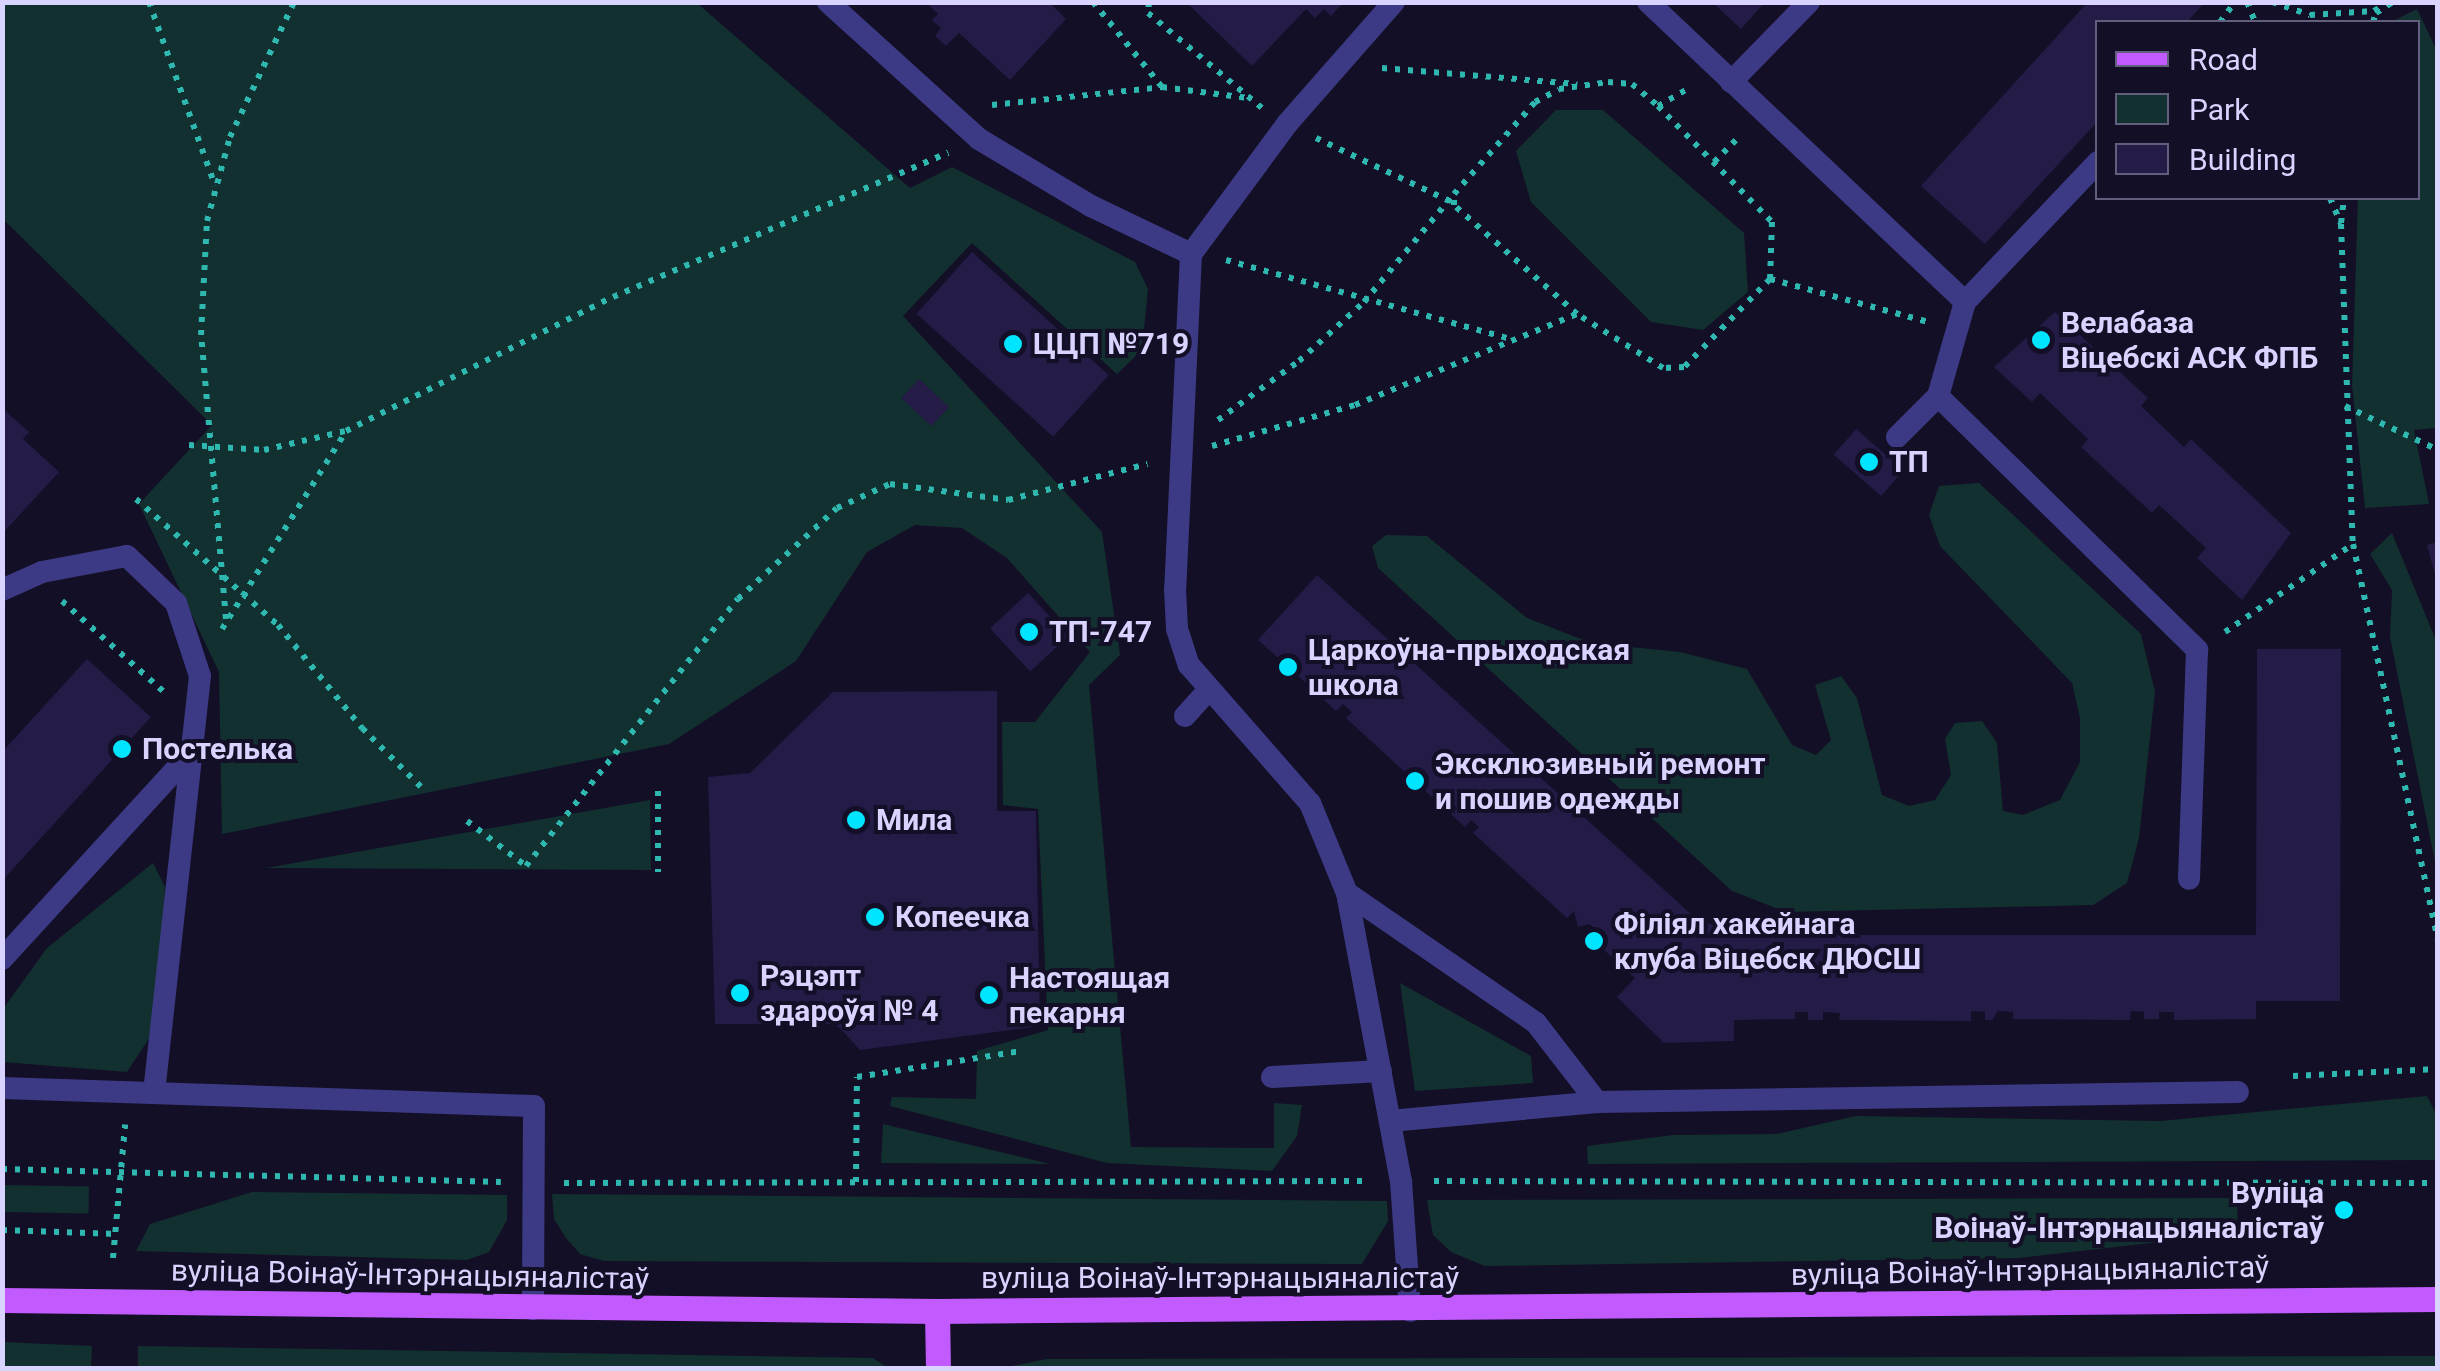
<!DOCTYPE html>
<meta charset="utf-8">
<style>
body{margin:0}
#map{position:relative;width:2440px;height:1371px;overflow:hidden;background:#130f26;font-family:Roboto,sans-serif}
div>[style]{position:absolute}
[style*='--x']{left:calc(var(--x)*1px);top:calc(var(--y)*1px);width:calc(var(--w)*1px);rotate:calc(var(--a)*1deg)}
.green>*{inset:0;background:#12302f;transform-origin:0 0}
.building>*{inset:0;background:#241b47;transform-origin:0 0}
.path>*{height:6px;margin-top:-3px;transform-origin:0;background:repeating-linear-gradient(90deg,#2fb8b0 0 5px,transparent 0 13px)}
.lane>*{height:22px;margin:-11px;padding:0 11px;transform-origin:11px;border-radius:11px;background:#3d3a85}
.primary>*{height:25px;margin:-12.5px;padding:0 12.5px;transform-origin:12.5px;border-radius:12.5px;background:#c25bff}
.dots>*{width:28px;height:28px;translate:-50% -50%;box-sizing:border-box;border:5px solid #130f26;border-radius:50%}
span{translate:-50% -50%;white-space:nowrap;text-align:center;line-height:1.15;-webkit-text-stroke:8px #130f26;paint-order:stroke}
.poi-label{font-size:30px;color:#d9d4ff;font-weight:700}
.left{translate:0 -50%;text-align:left}
.right{translate:-100% -50%;text-align:right}
.street-label{font-size:30px;color:#d9d4ff}
.frame{position:absolute;inset:0;border:5px solid #d9d4ff;pointer-events:none}
.legend{position:absolute;left:2095px;top:20px;width:325px;height:180px;box-sizing:border-box;background:#130f26;border:2px solid #625e7d;margin:0;padding:12px 18px;list-style:none;font-size:30px;color:#d9d4ff}
.legend li{display:flex;align-items:center;gap:20px;height:50px}
.legend b{width:50px;border:2px solid #625e7d}
</style>
<div id="map">
<div class="green">
<div style="clip-path:polygon(2px 3px,697px 3px,910px 188px,952px 167px,1135px 262px,1148px 289px,1142px 350px,1117px 374px,972px 243px,903px 316px,1102px 532px,1120px 655px,1089px 685px,1131px 1147px,1274px 1148px,1274px 1103px,1302px 1105px,1297px 1136px,1272px 1171px,1107px 1163px,890px 1106px,892px 1097px,976px 1099px,977px 1051px,1048px 1030px,1038px 809px,1003px 805px,1002px 722px,1035px 722px,1090px 652px,1007px 558px,962px 528px,915px 525px,867px 552px,796px 661px,669px 744px,222px 834px,219px 672px,139px 504px,212px 425px,3px 219px)"></div>
<div style="clip-path:polygon(2417px 9px,2437px 51px,2437px 428px,2414px 430px,2429px 504px,2365px 508px,2352px 385px,2358px 198px,2418px 198px,2418px 22px,2391px 22px)"></div>
<div style="clip-path:polygon(1556px 110px,1603px 110px,1744px 233px,1748px 292px,1703px 330px,1651px 322px,1531px 202px,1516px 151px)"></div>
<div style="clip-path:polygon(1979px 483px,2141px 634px,2155px 692px,2139px 838px,2127px 883px,2093px 905px,1786px 912px,1732px 891px,1378px 568px,1372px 546px,1386px 535px,1427px 536px,1527px 618px,1591px 643px,1680px 652px,1747px 669px,1792px 745px,1816px 755px,1831px 740px,1815px 685px,1841px 676px,1857px 698px,1882px 795px,1909px 806px,1935px 800px,1951px 775px,1945px 739px,1955px 723px,1982px 721px,1997px 743px,2003px 811px,2023px 815px,2060px 800px,2080px 762px,2080px 718px,2072px 683px,1940px 546px,1929px 515px,1939px 486px)"></div>
<div style="clip-path:polygon(2392px 533px,2437px 643px,2437px 872px,2390px 637px,2392px 590px,2370px 554px)"></div>
<div style="clip-path:polygon(650px 800px,651px 870px,266px 868px)"></div>
<div style="clip-path:polygon(153px 863px,165px 887px,156px 1028px,127px 1072px,3px 1062px,3px 1009px,47px 948px)"></div>
<div style="clip-path:polygon(1400px 983px,1531px 1056px,1533px 1083px,1415px 1091px)"></div>
<div style="clip-path:polygon(2427px 1096px,2437px 1116px,2437px 1160px,1588px 1164px,1587px 1146px,1673px 1135px,1777px 1134px,1856px 1116px,2160px 1121px)"></div>
<div style="clip-path:polygon(883px 1124px,1050px 1164px,881px 1163px)"></div>
<div style="left:3px;top:1185px;width:86px;height:27px;rotate:1deg"></div>
<div style="clip-path:polygon(252px 1192px,507px 1195px,507px 1220px,489px 1252px,467px 1260px,136px 1251px,150px 1224px)"></div>
<div style="clip-path:polygon(552px 1194px,1387px 1201px,1388px 1221px,1362px 1264px,604px 1261px,580px 1254px,566px 1238px,554px 1219px)"></div>
<div style="clip-path:polygon(2237px 1198px,2238px 1233px,2019px 1258px,1485px 1266px,1451px 1252px,1433px 1235px,1427px 1200px)"></div>
<div style="clip-path:polygon(3px 1342px,92px 1346px,91px 1368px,3px 1368px)"></div>
<div style="clip-path:polygon(138px 1346px,873px 1358px,888px 1368px,138px 1368px)"></div>
<div style="clip-path:polygon(2438px 1356px,2437px 1368px,1002px 1368px,1047px 1359px)"></div>
</div>
<div class="building">
<div style="clip-path:polygon(926px 2px,1049px 2px,1066px 19px,1010px 80px,959px 33px,946px 46px,935px 36px,941px 28px,932px 20px,938px 14px)"></div>
<div style="clip-path:polygon(1186px 2px,1344px 2px,1331px 16px,1324px 9px,1315px 18px,1306px 9px,1252px 66px)"></div>
<div style="clip-path:polygon(1712px 2px,1765px 2px,1741px 29px)"></div>
<div style="clip-path:polygon(2088px 2px,2205px 2px,2187px 22px,2098px 22px,2098px 121px,1985px 244px,1921px 186px)"></div>
<div style="left:972px;top:252px;width:184px;height:83px;rotate:42deg"></div>
<div style="clip-path:polygon(2055px 312px,2148px 398px,2141px 406px,2184px 447px,2191px 439px,2291px 533px,2242px 600px,2197px 558px,2206px 548px,2159px 505px,2152px 513px,2081px 447px,2088px 439px,2040px 393px,2032px 402px,1994px 367px)"></div>
<div style="left:919px;top:379px;width:41px;height:26px;rotate:43deg"></div>
<div style="clip-path:polygon(2px 408px,29px 432px,23px 439px,59px 472px,2px 534px)"></div>
<div style="left:1856px;top:429px;width:63px;height:34px;rotate:41deg"></div>
<div style="clip-path:polygon(2438px 542px,2438px 578px,2436px 578px,2427px 545px)"></div>
<div style="clip-path:polygon(1317px 575px,1692px 915px,1733px 935px,2256px 935px,2257px 649px,2341px 649px,2340px 1001px,2256px 1001px,2256px 1019px,2174px 1020px,2174px 1012px,2159px 1012px,2159px 1019px,2144px 1019px,2144px 1012px,2131px 1011px,2130px 1020px,2013px 1019px,2013px 1012px,1998px 1011px,1992px 1020px,1985px 1020px,1985px 1012px,1971px 1011px,1971px 1021px,1839px 1020px,1840px 1013px,1823px 1012px,1823px 1020px,1808px 1020px,1808px 1012px,1795px 1012px,1795px 1019px,1734px 1020px,1734px 1041px,1664px 1043px,1617px 997px,1635px 978px,1590px 937px,1596px 930px,1589px 924px,1578px 927px,1574px 911px,1567px 918px,1473px 833px,1479px 827px,1471px 820px,1465px 827px,1451px 814px,1457px 808px,1449px 800px,1443px 807px,1346px 718px,1352px 712px,1343px 704px,1336px 711px,1324px 700px,1330px 693px,1322px 686px,1317px 693px,1258px 640px)"></div>
<div style="left:1028px;top:593px;width:59px;height:52px;rotate:47deg"></div>
<div style="clip-path:polygon(87px 659px,151px 717px,2px 881px,2px 752px)"></div>
<div style="clip-path:polygon(997px 691px,997px 811px,1036px 811px,1040px 1026px,860px 1050px,836px 1024px,715px 1024px,708px 777px,750px 773px,833px 692px)"></div>
</div>
<div class="path">
<div style="--x:149;--y:2;--w:195;--a:70.2"></div>
<div style="--x:1093;--y:2;--w:109;--a:50.9"></div>
<div style="--x:1149;--y:2;--w:11;--a:95"></div>
<div style="--x:1148;--y:13;--w:148;--a:39.8"></div>
<div style="--x:2247;--y:2;--w:22;--a:68"></div>
<div style="--x:2272;--y:2;--w:40;--a:18.9"></div>
<div style="--x:2310;--y:15;--w:64;--a:-3.6"></div>
<div style="--x:2374;--y:11;--w:17;--a:-33"></div>
<div style="--x:2220;--y:22;--w:25;--a:-53"></div>
<div style="--x:2373;--y:22;--w:9;--a:-72"></div>
<div style="--x:2376;--y:13;--w:20;--a:-33"></div>
<div style="--x:1382;--y:68;--w:196;--a:4.7"></div>
<div style="--x:1608;--y:82;--w:24;--a:5"></div>
<div style="--x:1632;--y:84;--w:34;--a:40"></div>
<div style="--x:1658;--y:106;--w:163;--a:45.5"></div>
<div style="--x:1772;--y:222;--w:57;--a:92"></div>
<div style="--x:1770;--y:279;--w:123;--a:134.3"></div>
<div style="--x:1684;--y:367;--w:21;--a:177"></div>
<div style="--x:1663;--y:368;--w:102;--a:-147.9"></div>
<div style="--x:1577;--y:314;--w:164;--a:-138.5"></div>
<div style="--x:1454;--y:205;--w:11;--a:-90"></div>
<div style="--x:1454;--y:194;--w:123;--a:-48.6"></div>
<div style="--x:1535;--y:102;--w:27;--a:-28"></div>
<div style="--x:1559;--y:89;--w:49;--a:-8.1"></div>
<div style="--x:992;--y:105;--w:171;--a:-6"></div>
<div style="--x:1162;--y:87;--w:87;--a:7.3"></div>
<div style="--x:1658;--y:106;--w:38;--a:-30"></div>
<div style="--x:1316;--y:138;--w:147;--a:25.3"></div>
<div style="--x:1714;--y:162;--w:38;--a:-45"></div>
<div style="--x:2330;--y:198;--w:28;--a:67"></div>
<div style="--x:2341;--y:224;--w:320;--a:87.9"></div>
<div style="--x:2341;--y:223;--w:25;--a:-83"></div>
<div style="--x:1226;--y:260;--w:292;--a:15.5"></div>
<div style="--x:1770;--y:279;--w:164;--a:15.2"></div>
<div style="--x:2345;--y:406;--w:103;--a:25.3"></div>
<div style="--x:1218;--y:420;--w:100;--a:-36.1"></div>
<div style="--x:1299;--y:361;--w:88;--a:-42.2"></div>
<div style="--x:1364;--y:302;--w:139;--a:-50.2"></div>
<div style="--x:189;--y:445;--w:75;--a:3.8"></div>
<div style="--x:264;--y:450;--w:83;--a:-13.2"></div>
<div style="--x:1212;--y:446;--w:149;--a:-16"></div>
<div style="--x:1355;--y:405;--w:240;--a:-22.3"></div>
<div style="--x:136;--y:499;--w:190;--a:41.6"></div>
<div style="--x:278;--y:625;--w:133;--a:50.8"></div>
<div style="--x:362;--y:728;--w:83;--a:45"></div>
<div style="--x:62;--y:601;--w:137;--a:41.7"></div>
<div style="--x:226;--y:619;--w:285;--a:-95"></div>
<div style="--x:201;--y:335;--w:114;--a:-87"></div>
<div style="--x:207;--y:221;--w:87;--a:-74.7"></div>
<div style="--x:230;--y:137;--w:149;--a:-64.6"></div>
<div style="--x:222;--y:629;--w:234;--a:-57.9"></div>
<div style="--x:346;--y:431;--w:299;--a:-26.7"></div>
<div style="--x:613;--y:297;--w:365;--a:-23.3"></div>
<div style="--x:2225;--y:632;--w:155;--a:-34.5"></div>
<div style="--x:2353;--y:544;--w:404;--a:77.9"></div>
<div style="--x:658;--y:791;--w:81;--a:90"></div>
<div style="--x:467;--y:821;--w:74;--a:37.3"></div>
<div style="--x:526;--y:866;--w:341;--a:-51.6"></div>
<div style="--x:738;--y:599;--w:134;--a:-42.6"></div>
<div style="--x:837;--y:508;--w:58;--a:-24.4"></div>
<div style="--x:890;--y:484;--w:119;--a:7.7"></div>
<div style="--x:1008;--y:500;--w:144;--a:-14.5"></div>
<div style="--x:2293;--y:1076;--w:145;--a:-2.8"></div>
<div style="--x:2;--y:1169;--w:499;--a:1.5"></div>
<div style="--x:1434;--y:1181;--w:1004;--a:0.11"></div>
<div style="--x:856;--y:1182;--w:105;--a:-89.5"></div>
<div style="--x:857;--y:1077;--w:166;--a:-9"></div>
<div style="--x:564;--y:1183;--w:802;--a:-0.14"></div>
<div style="--x:2;--y:1230;--w:115;--a:2"></div>
<div style="--x:113;--y:1258;--w:134;--a:-84.8"></div>
</div>
<div class="lane">
<div style="--x:828;--y:2;--w:204;--a:42.2"></div>
<div style="--x:979;--y:139;--w:131;--a:30.9"></div>
<div style="--x:1091;--y:206;--w:111;--a:25.6"></div>
<div style="--x:1394;--y:2;--w:162;--a:131.3"></div>
<div style="--x:1287;--y:124;--w:162;--a:126.4"></div>
<div style="--x:1191;--y:254;--w:335;--a:92.7"></div>
<div style="--x:1175;--y:589;--w:40;--a:87.1"></div>
<div style="--x:1177;--y:629;--w:38;--a:72"></div>
<div style="--x:1189;--y:665;--w:184;--a:48.8"></div>
<div style="--x:1310;--y:803;--w:97;--a:67.7"></div>
<div style="--x:1347;--y:893;--w:293;--a:79.4"></div>
<div style="--x:1401;--y:1181;--w:130;--a:86"></div>
<div style="--x:1648;--y:2;--w:436;--a:43.4"></div>
<div style="--x:1965;--y:302;--w:98;--a:106"></div>
<div style="--x:1938;--y:396;--w:363;--a:44.4"></div>
<div style="--x:2197;--y:650;--w:229;--a:92"></div>
<div style="--x:1731;--y:82;--w:112;--a:-45.7"></div>
<div style="--x:1965;--y:302;--w:193;--a:-46.5"></div>
<div style="--x:1897;--y:437;--w:58;--a:-45"></div>
<div style="--x:2;--y:590;--w:44;--a:-24.2"></div>
<div style="--x:42;--y:572;--w:86;--a:-10.7"></div>
<div style="--x:127;--y:556;--w:68;--a:43.8"></div>
<div style="--x:176;--y:603;--w:77;--a:71.8"></div>
<div style="--x:200;--y:676;--w:417;--a:96.3"></div>
<div style="--x:1185;--y:716;--w:36;--a:-48"></div>
<div style="--x:1347;--y:893;--w:229;--a:34.5"></div>
<div style="--x:1536;--y:1023;--w:100;--a:52.3"></div>
<div style="--x:2;--y:959;--w:275;--a:-47.5"></div>
<div style="--x:1272;--y:1077;--w:109;--a:-3.2"></div>
<div style="--x:2;--y:1088;--w:532;--a:1.94"></div>
<div style="--x:534;--y:1106;--w:203;--a:90.3"></div>
<div style="--x:1390;--y:1121;--w:208;--a:-5.2"></div>
<div style="--x:1597;--y:1102;--w:641;--a:-0.89"></div>
</div>
<div class="primary">
<div style="--x:2;--y:1300;--w:935;--a:0.67"></div>
<div style="--x:937;--y:1311;--w:1501;--a:-0.46"></div>
<div style="--x:937;--y:1311;--w:57;--a:89"></div>
</div>
<div class="dots">
<div style="left:2041px;top:340px;background:#00e5ff"></div>
<div style="left:1013px;top:344px;background:#00e5ff"></div>
<div style="left:1869px;top:462px;background:#00e5ff"></div>
<div style="left:1029px;top:632px;background:#00e5ff"></div>
<div style="left:1288px;top:667px;background:#00e5ff"></div>
<div style="left:122px;top:749px;background:#00e5ff"></div>
<div style="left:1415px;top:781px;background:#00e5ff"></div>
<div style="left:856px;top:820px;background:#00e5ff"></div>
<div style="left:875px;top:917px;background:#00e5ff"></div>
<div style="left:1594px;top:941px;background:#00e5ff"></div>
<div style="left:740px;top:993px;background:#00e5ff"></div>
<div style="left:989px;top:995px;background:#00e5ff"></div>
<div style="left:2344px;top:1210px;background:#00e5ff"></div>
</div>
<div class="poi-label">
<span class="left" style="left:2061px;top:340px">Велабаза<br>Віцебскі АСК ФПБ</span>
<span class="left" style="left:1033px;top:344px">ЦЦП №719</span>
<span class="left" style="left:1889px;top:462px">ТП</span>
<span class="left" style="left:1049px;top:632px">ТП-747</span>
<span class="left" style="left:1308px;top:667px">Царкоўна-прыходская<br>школа</span>
<span class="left" style="left:142px;top:749px">Постелька</span>
<span class="left" style="left:1435px;top:781px">Эксклюзивный ремонт<br>и пошив одежды</span>
<span class="left" style="left:876px;top:820px">Мила</span>
<span class="left" style="left:895px;top:917px">Копеечка</span>
<span class="left" style="left:1614px;top:941px">Філіял хакейнага<br>клуба Віцебск ДЮСШ</span>
<span class="left" style="left:760px;top:993px">Рэцэпт<br>здароўя № 4</span>
<span class="left" style="left:1009px;top:995px">Настоящая<br>пекарня</span>
<span class="right" style="left:2324px;top:1210px">Вуліца<br>Воінаў-Інтэрнацыяналістаў</span>
</div>
<div class="street-label">
<span style="left:2030px;top:1271px;rotate:-1deg">вуліца Воінаў-Інтэрнацыяналістаў</span>
<span style="left:410px;top:1275px;rotate:1deg">вуліца Воінаў-Інтэрнацыяналістаў</span>
<span style="left:1220px;top:1278px">вуліца Воінаў-Інтэрнацыяналістаў</span>
</div>
<div class="frame"></div>
<ul class="legend">
<li><b style="height:12px;background:#c25bff"></b>Road</li>
<li><b style="height:28px;background:#12302f"></b>Park</li>
<li><b style="height:28px;background:#241b47"></b>Building</li>
</ul>
</div>
